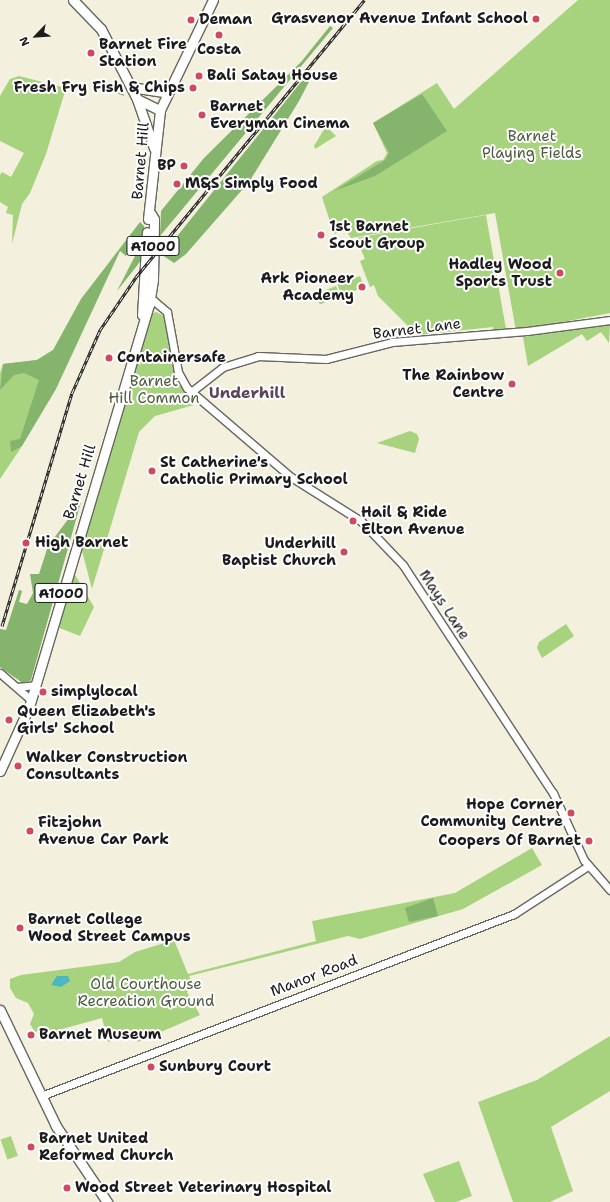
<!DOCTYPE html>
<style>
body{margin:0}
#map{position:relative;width:610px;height:1202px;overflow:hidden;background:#f3f0de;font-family:"Shantell Sans",sans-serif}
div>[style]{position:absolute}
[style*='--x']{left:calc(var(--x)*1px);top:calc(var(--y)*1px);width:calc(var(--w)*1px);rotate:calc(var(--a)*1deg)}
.green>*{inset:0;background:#a7d27e;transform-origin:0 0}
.forest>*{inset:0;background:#85b46d}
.water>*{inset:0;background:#49b8c0}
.roads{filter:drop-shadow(1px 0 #676660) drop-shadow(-1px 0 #676660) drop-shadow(0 1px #676660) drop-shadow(0 -1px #676660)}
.tertiary>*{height:7px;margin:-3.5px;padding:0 3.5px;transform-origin:3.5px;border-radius:3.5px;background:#fff}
.primary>*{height:9px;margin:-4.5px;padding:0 4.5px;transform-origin:4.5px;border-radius:4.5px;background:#fff}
.rail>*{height:3px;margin-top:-1.5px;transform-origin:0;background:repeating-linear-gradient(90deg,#fff 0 4.5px,#1c1c1c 0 9px);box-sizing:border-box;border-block:1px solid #1c1c1c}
.dots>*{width:11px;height:11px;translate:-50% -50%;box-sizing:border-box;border:2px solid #fff;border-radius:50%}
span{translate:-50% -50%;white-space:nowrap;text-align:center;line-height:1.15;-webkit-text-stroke:4px #fff;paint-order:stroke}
.shield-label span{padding:1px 3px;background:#fff;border:1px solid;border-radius:3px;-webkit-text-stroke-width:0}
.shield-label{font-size:14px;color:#1c1c1c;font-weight:700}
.poi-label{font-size:15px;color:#1c1c1c;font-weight:700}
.right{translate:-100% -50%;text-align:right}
.left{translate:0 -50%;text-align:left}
.park-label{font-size:15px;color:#4d5c3e}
.street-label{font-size:15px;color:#1c1c1c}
.neighbourhood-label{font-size:16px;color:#5b4559;font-weight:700}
.north{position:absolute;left:16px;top:16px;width:40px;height:40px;-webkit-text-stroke:3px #fff;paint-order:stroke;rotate:245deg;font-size:11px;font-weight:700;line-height:16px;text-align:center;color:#1c1c1c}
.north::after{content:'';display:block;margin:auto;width:14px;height:18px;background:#1c1c1c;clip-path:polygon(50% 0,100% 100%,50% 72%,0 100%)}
</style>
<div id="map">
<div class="green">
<div style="clip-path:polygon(578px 0,610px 0,610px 313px,516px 331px,495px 213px,351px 238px,346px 231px,334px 234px,322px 197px,377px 161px,383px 160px,387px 153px,373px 123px,437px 83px,454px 109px)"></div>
<div style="clip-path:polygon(19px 76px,66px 88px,46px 154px,30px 193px,22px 204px,12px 244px,13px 215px,6px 213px,8px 207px,0 202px,0 175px,2px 172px,11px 177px,24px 153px,0 141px,0 96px,10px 79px)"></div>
<div style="clip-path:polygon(326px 126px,336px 136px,315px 149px,314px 146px)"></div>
<div style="clip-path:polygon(486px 215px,506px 329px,494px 330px,493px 327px,417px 335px,378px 296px,374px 285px,370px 287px,360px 261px,365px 259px,356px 238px)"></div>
<div style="left:360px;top:276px;width:12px;height:24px;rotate:70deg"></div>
<div style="left:336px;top:286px;width:11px;height:22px;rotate:68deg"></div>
<div style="clip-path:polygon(156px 312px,164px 316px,176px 378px,194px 405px,155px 416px,139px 432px,92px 589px,81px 547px,151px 314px)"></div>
<div style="clip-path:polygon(610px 325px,609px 343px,601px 332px,587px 341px,582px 334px,528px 366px,523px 337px)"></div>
<div style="clip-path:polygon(53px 350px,22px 446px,0 479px,0 373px,3px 364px,37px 360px)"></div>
<div style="clip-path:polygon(410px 431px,417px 434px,419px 439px,415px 453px,377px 443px)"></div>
<div style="clip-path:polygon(74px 573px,94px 607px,80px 636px,57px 627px)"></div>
<div style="clip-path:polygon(566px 624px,574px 636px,542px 658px,537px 648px,539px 642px)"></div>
<div style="clip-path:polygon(532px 848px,542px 865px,463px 909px,360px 939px,348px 936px,189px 976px,194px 987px,187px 992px,200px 1015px,138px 1042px,135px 1031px,108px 1042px,102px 1018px,44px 1034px,42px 1030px,35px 1032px,30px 1024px,34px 1014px,28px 1003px,16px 998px,10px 988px,10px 979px,21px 975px,119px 962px,135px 952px,174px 940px,188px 974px,316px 941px,312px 921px,455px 893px)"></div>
<div style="clip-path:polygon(610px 1036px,610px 1091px,551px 1127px,573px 1191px,550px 1202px,513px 1202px,478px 1102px,537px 1080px)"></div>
<div style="left:11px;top:1136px;width:21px;height:11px;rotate:71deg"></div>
<div style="clip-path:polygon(459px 1161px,472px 1196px,456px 1202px,435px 1202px,423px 1174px)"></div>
</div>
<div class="forest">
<div style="clip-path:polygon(330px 26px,333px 28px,160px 236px,161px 211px,204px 158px,301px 62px)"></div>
<div style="clip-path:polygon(309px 72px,312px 76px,299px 101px,249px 182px,186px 254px,174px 263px,162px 255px)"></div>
<div style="clip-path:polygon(122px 84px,124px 96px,98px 86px,120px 84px)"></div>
<div style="clip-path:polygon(422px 94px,447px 131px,375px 176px,334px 191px,385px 160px,389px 153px,373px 123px)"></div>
<div style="clip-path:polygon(140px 222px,144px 226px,143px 258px,117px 291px,137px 252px,131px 248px,126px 256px,120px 251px,56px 389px,22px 446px,11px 452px,10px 441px,20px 439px,39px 380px,24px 373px,14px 375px,0 390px,3px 364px,37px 360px,53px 350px,81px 299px)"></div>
<div style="clip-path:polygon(81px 502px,31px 680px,24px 684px,0 667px,0 629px,6px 630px,19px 590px,22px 591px,19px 602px,27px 604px,33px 593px,30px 574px,39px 574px,48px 546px)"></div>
<div style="clip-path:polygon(433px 898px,438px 916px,409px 922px,405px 908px)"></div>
</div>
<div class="water">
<div style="clip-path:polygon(57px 976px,68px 976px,70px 981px,61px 987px,51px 985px)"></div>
</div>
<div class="roads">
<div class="tertiary">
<div style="--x:147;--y:302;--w:7;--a:-8"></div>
<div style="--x:154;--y:301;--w:17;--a:40"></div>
<div style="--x:167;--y:312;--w:61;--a:79.6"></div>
<div style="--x:178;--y:372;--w:18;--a:61"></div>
<div style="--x:187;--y:388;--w:137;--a:40.6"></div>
<div style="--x:291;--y:477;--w:83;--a:32.2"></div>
<div style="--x:361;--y:521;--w:61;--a:46.3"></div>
<div style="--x:403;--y:565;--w:273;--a:56.7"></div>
<div style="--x:553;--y:793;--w:74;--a:65.2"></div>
<div style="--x:584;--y:860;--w:40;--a:49"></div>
<div style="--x:191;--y:392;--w:41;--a:-38"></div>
<div style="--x:223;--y:367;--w:37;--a:-17"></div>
<div style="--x:258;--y:356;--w:68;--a:2.5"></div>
<div style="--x:326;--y:359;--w:68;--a:-14.4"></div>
<div style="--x:392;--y:342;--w:135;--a:-4.7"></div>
<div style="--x:527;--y:331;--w:84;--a:-7.5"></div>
<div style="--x:0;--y:673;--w:41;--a:41.1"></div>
<div style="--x:17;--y:687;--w:18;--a:-6"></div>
<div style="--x:41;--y:1096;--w:507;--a:-21.05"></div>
<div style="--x:514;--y:914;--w:88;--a:-33"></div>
</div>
<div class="primary">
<div style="--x:73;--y:0;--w:40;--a:46"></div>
<div style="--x:101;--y:29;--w:79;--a:62.8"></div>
<div style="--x:137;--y:99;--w:25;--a:26"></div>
<div style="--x:131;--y:87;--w:36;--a:9"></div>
<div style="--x:137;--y:99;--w:52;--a:70.9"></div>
<div style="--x:148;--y:219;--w:110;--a:-83.7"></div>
<div style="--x:160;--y:110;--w:122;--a:-64.3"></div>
<div style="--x:142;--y:315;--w:83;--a:-86.6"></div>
<div style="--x:0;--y:771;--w:70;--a:-65.6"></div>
<div style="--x:29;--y:707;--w:420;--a:-73.4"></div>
<div style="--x:149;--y:305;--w:26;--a:-81"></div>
<div style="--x:153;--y:279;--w:60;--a:-89"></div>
<div style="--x:154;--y:219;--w:6;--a:-121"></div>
<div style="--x:0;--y:1010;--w:129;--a:64.2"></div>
<div style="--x:56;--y:1126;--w:92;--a:56.1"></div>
</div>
</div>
<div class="rail">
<div style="--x:2;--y:626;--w:243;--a:-73.3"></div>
<div style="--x:72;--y:393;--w:69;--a:-66"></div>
<div style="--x:100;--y:330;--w:64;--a:-55.8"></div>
<div style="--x:136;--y:277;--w:359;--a:-50.5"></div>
</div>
<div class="dots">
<div style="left:536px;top:19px;background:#d1495b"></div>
<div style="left:191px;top:20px;background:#d1495b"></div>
<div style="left:219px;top:35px;background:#d1495b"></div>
<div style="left:91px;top:53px;background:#d1495b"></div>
<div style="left:199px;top:76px;background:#d1495b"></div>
<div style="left:193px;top:88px;background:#d1495b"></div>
<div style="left:202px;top:115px;background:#d1495b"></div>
<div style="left:184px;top:166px;background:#d1495b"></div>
<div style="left:177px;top:184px;background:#d1495b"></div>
<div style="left:321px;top:235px;background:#d1495b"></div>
<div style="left:560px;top:273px;background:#d1495b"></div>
<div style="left:362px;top:287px;background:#d1495b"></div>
<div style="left:109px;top:358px;background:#d1495b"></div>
<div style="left:512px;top:384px;background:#d1495b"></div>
<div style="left:152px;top:471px;background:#d1495b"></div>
<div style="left:353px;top:521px;background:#d1495b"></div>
<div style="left:26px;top:543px;background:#d1495b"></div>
<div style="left:344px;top:552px;background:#d1495b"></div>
<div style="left:43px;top:692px;background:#d1495b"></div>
<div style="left:9px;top:720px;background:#d1495b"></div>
<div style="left:18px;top:766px;background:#d1495b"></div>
<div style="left:571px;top:813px;background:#d1495b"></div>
<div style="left:30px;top:831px;background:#d1495b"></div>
<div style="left:589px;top:841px;background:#d1495b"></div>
<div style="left:20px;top:928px;background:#d1495b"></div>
<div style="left:31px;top:1035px;background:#d1495b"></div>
<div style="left:151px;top:1067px;background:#d1495b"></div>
<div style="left:31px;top:1147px;background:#d1495b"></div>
<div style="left:67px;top:1188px;background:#d1495b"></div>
</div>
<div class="shield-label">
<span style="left:153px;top:246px">A1000</span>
<span style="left:61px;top:593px">A1000</span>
</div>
<div class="poi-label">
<span class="right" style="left:528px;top:19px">Grasvenor Avenue Infant School</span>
<span class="left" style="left:199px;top:20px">Deman</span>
<span class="left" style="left:99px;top:53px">Barnet Fire<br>Station</span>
<span style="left:219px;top:50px">Costa</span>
<span class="left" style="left:207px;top:76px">Bali Satay House</span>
<span class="right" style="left:185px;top:88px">Fresh Fry Fish &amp; Chips</span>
<span class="left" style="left:210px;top:115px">Barnet<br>Everyman Cinema</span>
<span class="right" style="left:176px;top:166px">BP</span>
<span class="left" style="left:185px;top:184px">M&amp;S Simply Food</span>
<span class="left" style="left:329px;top:235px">1st Barnet<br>Scout Group</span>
<span class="right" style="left:552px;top:273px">Hadley Wood<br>Sports Trust</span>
<span class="right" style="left:354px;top:287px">Ark Pioneer<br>Academy</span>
<span class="left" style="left:117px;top:358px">Containersafe</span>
<span class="right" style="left:504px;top:384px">The Rainbow<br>Centre</span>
<span class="left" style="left:160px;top:471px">St Catherine's<br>Catholic Primary School</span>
<span class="left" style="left:361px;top:521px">Hail &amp; Ride<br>Elton Avenue</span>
<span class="left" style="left:35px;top:543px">High Barnet</span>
<span class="right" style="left:336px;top:552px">Underhill<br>Baptist Church</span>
<span class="left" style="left:51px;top:692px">simplylocal</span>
<span class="left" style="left:17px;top:720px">Queen Elizabeth's<br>Girls' School</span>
<span class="left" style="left:26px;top:766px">Walker Construction<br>Consultants</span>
<span class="right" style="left:563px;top:813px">Hope Corner<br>Community Centre</span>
<span class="left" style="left:38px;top:831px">Fitzjohn<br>Avenue Car Park</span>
<span class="right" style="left:581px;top:841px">Coopers Of Barnet</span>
<span class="left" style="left:28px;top:928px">Barnet College<br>Wood Street Campus</span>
<span class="left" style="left:39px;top:1035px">Barnet Museum</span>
<span class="left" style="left:159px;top:1067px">Sunbury Court</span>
<span class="left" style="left:39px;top:1147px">Barnet United<br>Reformed Church</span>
<span class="left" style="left:75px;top:1188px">Wood Street Veterinary Hospital</span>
</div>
<div class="park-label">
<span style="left:532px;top:145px">Barnet<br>Playing Fields</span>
<span style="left:154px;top:390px">Barnet<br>Hill Common</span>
<span style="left:146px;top:993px">Old Courthouse<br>Recreation Ground</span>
</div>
<div class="street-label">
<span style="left:141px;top:161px;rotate:-85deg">Barnet Hill</span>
<span style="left:417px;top:329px;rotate:-7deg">Barnet Lane</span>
<span style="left:80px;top:482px;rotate:-73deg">Barnet Hill</span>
<span style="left:444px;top:605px;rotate:57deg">Mays Lane</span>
<span style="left:314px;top:976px;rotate:-21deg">Manor Road</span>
</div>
<div class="neighbourhood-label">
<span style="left:247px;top:393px">Underhill</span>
</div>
<div class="north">N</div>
</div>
